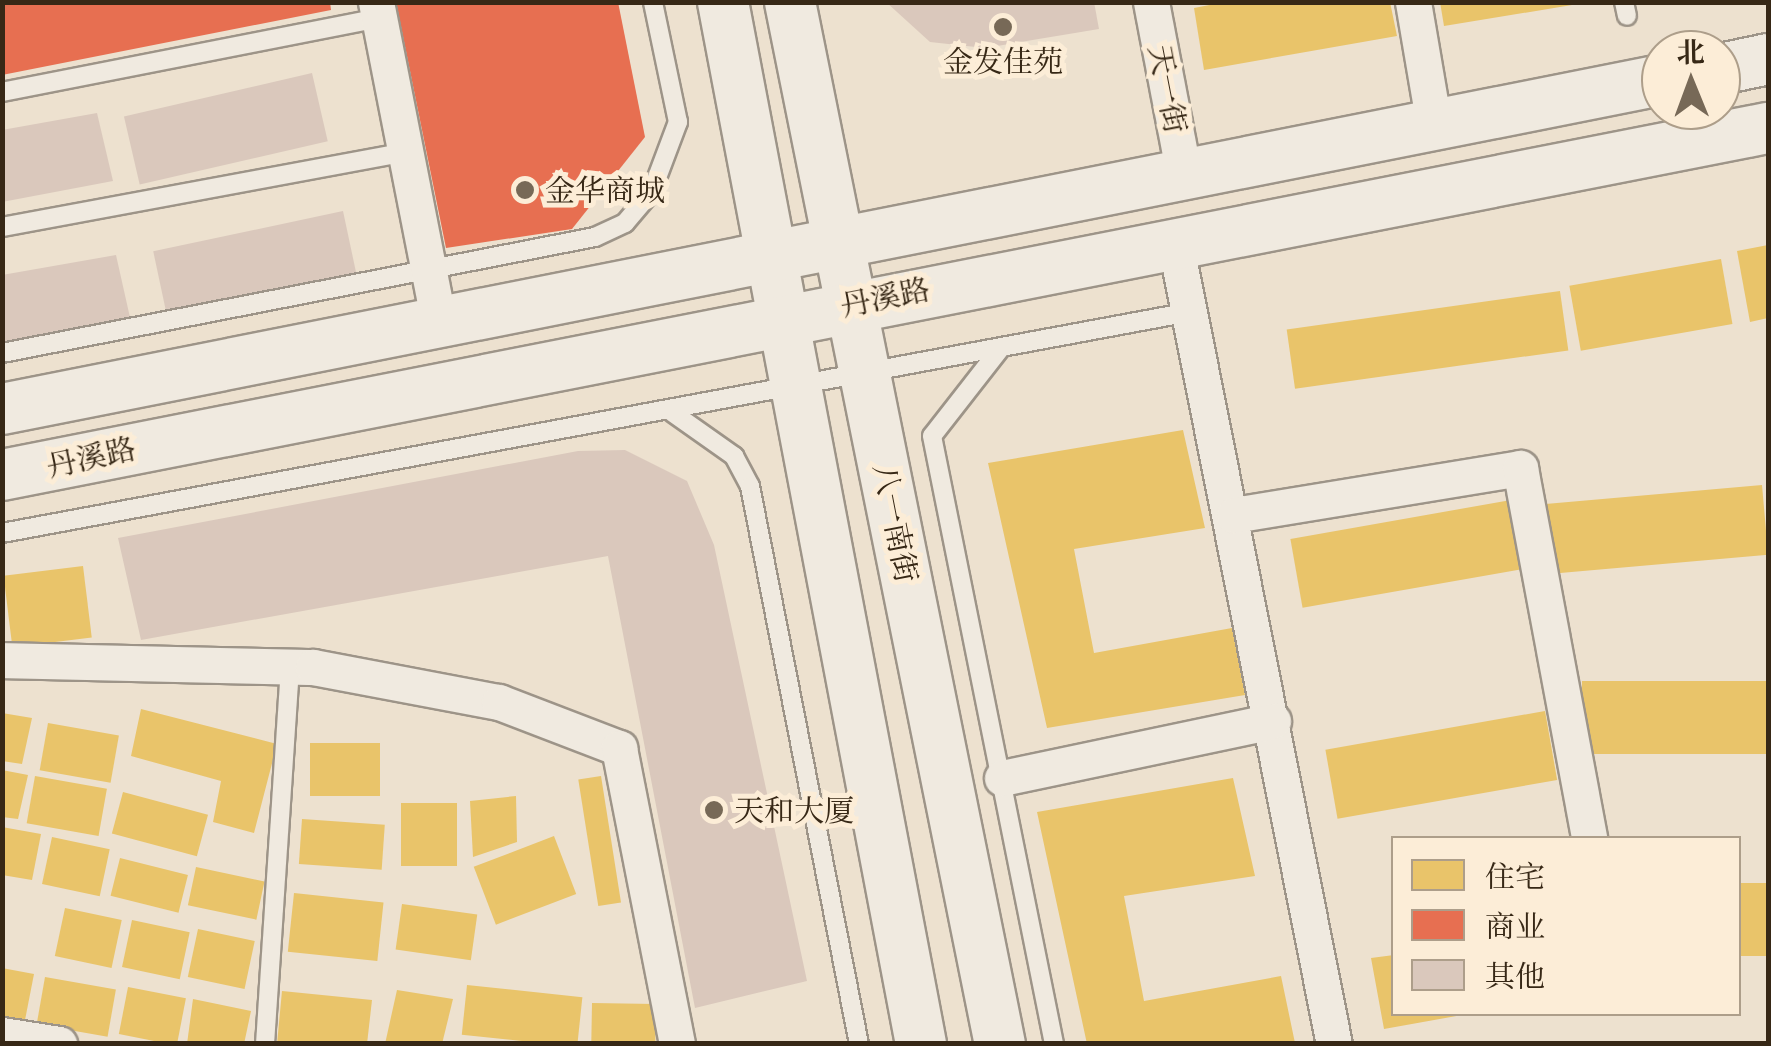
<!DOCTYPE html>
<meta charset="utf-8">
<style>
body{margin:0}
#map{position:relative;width:1771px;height:1046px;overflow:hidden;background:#ede1cf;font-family:"Gentium Book Plus","Noto Serif SC",serif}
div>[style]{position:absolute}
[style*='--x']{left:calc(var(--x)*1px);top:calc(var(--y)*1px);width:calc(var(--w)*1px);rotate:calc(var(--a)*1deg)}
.homes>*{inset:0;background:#e9c46a;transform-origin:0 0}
.shops>*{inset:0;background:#e76f51}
.building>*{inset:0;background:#dac8bc;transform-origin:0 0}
.roads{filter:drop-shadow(2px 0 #9d9488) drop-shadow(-2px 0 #9d9488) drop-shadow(0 2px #9d9488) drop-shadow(0 -2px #9d9488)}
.service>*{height:18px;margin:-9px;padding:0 9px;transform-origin:9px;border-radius:9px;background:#f0eae0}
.minor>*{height:35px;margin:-17.5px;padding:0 17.5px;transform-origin:17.5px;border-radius:17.5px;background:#f0eae0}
.secondary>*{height:50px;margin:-25px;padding:0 25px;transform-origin:25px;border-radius:25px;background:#f0eae0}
.dots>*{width:28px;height:28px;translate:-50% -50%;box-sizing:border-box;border:5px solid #fcedd7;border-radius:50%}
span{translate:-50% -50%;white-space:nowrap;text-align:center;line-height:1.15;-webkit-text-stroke:10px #fcedd7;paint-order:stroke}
.poi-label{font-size:30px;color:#372816}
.left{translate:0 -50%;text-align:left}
.street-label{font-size:30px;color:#372816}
.frame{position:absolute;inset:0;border:5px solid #372816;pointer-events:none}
.legend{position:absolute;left:1391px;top:836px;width:350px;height:180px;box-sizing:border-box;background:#fcedd7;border:2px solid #ad9e8a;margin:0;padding:12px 18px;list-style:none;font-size:30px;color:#372816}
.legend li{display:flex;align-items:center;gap:20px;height:50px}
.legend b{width:50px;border:2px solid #ad9e8a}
.north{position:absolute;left:1641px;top:30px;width:100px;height:100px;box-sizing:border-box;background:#fcedd7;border:2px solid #ad9e8a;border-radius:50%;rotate:359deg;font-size:28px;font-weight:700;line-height:40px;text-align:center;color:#372816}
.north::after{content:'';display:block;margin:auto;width:35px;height:45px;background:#776957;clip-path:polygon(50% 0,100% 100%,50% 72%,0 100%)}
</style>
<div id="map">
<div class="homes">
<div style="clip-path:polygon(1225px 2px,1390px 2px,1397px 36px,1204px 70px,1194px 8px)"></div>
<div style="clip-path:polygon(1440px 2px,1572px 2px,1572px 5px,1444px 26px)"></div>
<div style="clip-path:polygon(1768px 245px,1768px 318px,1750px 322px,1737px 251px)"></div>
<div style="left:1721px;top:259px;width:66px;height:154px;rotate:80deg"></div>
<div style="left:1560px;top:291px;width:60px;height:276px;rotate:82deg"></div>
<div style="clip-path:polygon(1183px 430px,1205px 528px,1074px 549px,1094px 653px,1232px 628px,1245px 695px,1047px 728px,988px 463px)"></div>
<div style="left:1762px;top:485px;width:70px;height:223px;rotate:85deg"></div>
<div style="left:1511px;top:500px;width:70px;height:224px;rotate:80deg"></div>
<div style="left:83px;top:566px;width:72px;height:80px;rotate:83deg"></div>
<div style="left:1768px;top:681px;width:73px;height:186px;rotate:90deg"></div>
<div style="clip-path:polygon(141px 709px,277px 744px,254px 833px,213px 822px,221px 781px,131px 756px)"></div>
<div style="left:1545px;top:711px;width:70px;height:223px;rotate:80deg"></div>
<div style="clip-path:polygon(2px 713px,32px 718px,22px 764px,2px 761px)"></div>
<div style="left:48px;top:723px;width:72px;height:48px;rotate:10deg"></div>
<div style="left:380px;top:743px;width:53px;height:70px;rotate:90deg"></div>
<div style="clip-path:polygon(2px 770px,28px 775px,18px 819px,2px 817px)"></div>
<div style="left:35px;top:776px;width:73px;height:48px;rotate:10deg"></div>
<div style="left:601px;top:776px;width:128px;height:23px;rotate:81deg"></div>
<div style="clip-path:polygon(1233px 778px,1255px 876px,1124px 896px,1144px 1001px,1281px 976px,1295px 1043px,1087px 1044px,1037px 812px)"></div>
<div style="left:123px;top:792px;width:88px;height:43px;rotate:15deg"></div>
<div style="clip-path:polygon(516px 796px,517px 842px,473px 857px,470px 801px)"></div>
<div style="left:401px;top:803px;width:56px;height:63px"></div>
<div style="left:302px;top:819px;width:83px;height:45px;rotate:4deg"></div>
<div style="clip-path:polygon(2px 827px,41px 834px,32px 880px,2px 875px)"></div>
<div style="left:554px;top:836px;width:62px;height:86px;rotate:69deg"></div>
<div style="left:52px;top:837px;width:59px;height:48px;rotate:12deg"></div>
<div style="left:120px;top:858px;width:70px;height:39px;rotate:14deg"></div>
<div style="left:196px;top:867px;width:70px;height:39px;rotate:12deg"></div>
<div style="left:1768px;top:883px;width:73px;height:30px;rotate:90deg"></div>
<div style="left:294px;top:893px;width:90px;height:59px;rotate:6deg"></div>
<div style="left:402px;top:904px;width:76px;height:46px;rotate:8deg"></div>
<div style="left:65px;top:908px;width:58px;height:49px;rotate:12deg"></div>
<div style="left:132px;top:920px;width:59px;height:48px;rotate:12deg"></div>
<div style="left:198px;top:929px;width:58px;height:49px;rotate:12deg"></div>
<div style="clip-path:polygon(1394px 955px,1394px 1014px,1462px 1015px,1384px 1029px,1371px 958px)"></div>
<div style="clip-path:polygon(2px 968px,34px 974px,25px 1020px,2px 1016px)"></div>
<div style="left:45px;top:977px;width:72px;height:48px;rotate:10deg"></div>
<div style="left:467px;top:985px;width:116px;height:50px;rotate:6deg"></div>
<div style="left:128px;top:987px;width:59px;height:48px;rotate:11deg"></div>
<div style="clip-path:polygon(397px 990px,453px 999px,442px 1044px,385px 1044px)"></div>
<div style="clip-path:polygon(282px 991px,372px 1000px,367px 1044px,277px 1044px)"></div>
<div style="clip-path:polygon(193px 999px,251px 1011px,244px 1044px,187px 1044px)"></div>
<div style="left:592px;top:1003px;width:64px;height:41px;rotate:1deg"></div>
</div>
<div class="shops">
<div style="clip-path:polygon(2px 2px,330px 2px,331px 10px,2px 75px)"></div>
<div style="clip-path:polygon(396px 2px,618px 2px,645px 137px,572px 229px,446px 248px)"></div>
</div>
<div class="building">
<div style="clip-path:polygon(886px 2px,1094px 2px,1099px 29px,985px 48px,930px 42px)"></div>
<div style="left:312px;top:73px;width:70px;height:193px;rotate:77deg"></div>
<div style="clip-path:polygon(97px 113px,113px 181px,2px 202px,2px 130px)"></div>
<div style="left:343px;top:211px;width:71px;height:194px;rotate:78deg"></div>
<div style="clip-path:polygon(116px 255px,131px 322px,2px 348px,2px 275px)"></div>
<div style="clip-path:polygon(625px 450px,687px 481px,714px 545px,807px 981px,695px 1008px,608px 556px,141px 640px,118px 538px,578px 451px)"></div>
</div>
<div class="roads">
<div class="service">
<div style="--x:1624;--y:2;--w:14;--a:78"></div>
<div style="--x:2;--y:92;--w:384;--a:-11.1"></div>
<div style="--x:2;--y:227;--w:410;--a:-10.5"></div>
<div style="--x:1000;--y:349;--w:110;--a:128"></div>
<div style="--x:932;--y:436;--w:620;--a:78.65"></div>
<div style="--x:2;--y:353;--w:604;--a:-11.07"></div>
<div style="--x:595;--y:237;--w:33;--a:-25"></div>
<div style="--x:625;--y:223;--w:42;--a:-49.8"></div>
<div style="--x:652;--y:191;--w:74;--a:-69.4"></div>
<div style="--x:678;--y:122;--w:123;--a:-101.8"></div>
<div style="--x:673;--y:413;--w:75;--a:35.2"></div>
<div style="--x:734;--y:456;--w:34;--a:62"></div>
<div style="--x:750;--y:486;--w:569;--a:78.95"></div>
<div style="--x:2;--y:533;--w:1208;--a:-10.54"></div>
<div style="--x:265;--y:1044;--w:379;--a:-86.2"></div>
</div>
<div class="minor">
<div style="--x:376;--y:2;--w:327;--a:78.9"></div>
<div style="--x:1151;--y:2;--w:176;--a:79.2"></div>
<div style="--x:1413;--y:2;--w:125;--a:80.3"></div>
<div style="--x:1175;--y:242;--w:818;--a:78.79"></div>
<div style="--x:1234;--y:515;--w:290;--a:-9.3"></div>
<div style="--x:1520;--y:468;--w:376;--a:79.4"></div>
<div style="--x:2;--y:660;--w:311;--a:1.3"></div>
<div style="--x:313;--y:667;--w:189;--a:10.7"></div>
<div style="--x:499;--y:702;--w:129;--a:21"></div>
<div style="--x:619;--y:748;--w:302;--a:78.9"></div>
<div style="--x:1002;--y:778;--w:277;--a:-11.9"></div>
<div style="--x:2;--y:1035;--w:58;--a:9"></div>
</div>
<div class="secondary">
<div style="--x:723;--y:2;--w:1061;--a:79.24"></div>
<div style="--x:790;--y:2;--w:1063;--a:78.61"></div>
<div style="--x:1721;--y:69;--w:48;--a:-12"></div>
<div style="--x:2;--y:409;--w:1691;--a:-11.22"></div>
<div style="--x:2;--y:475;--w:1800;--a:-11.12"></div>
</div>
</div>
<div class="dots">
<div style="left:1003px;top:27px;background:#776957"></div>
<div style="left:525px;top:190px;background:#776957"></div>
<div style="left:714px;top:810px;background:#776957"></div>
</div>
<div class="poi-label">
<span style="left:1003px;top:61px">金发佳苑</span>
<span class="left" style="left:545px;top:190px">金华商城</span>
<span class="left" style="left:734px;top:810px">天和大厦</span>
</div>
<div class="street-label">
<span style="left:1168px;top:89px;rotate:79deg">天一街</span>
<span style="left:885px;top:297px;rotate:-11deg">丹溪路</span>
<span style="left:91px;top:457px;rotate:-12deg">丹溪路</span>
<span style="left:896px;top:523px;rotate:79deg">八一南街</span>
</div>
<div class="frame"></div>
<ul class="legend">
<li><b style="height:28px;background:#e9c46a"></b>住宅</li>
<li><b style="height:28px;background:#e76f51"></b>商业</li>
<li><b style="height:28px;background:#dac8bc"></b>其他</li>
</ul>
<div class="north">北</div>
</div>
